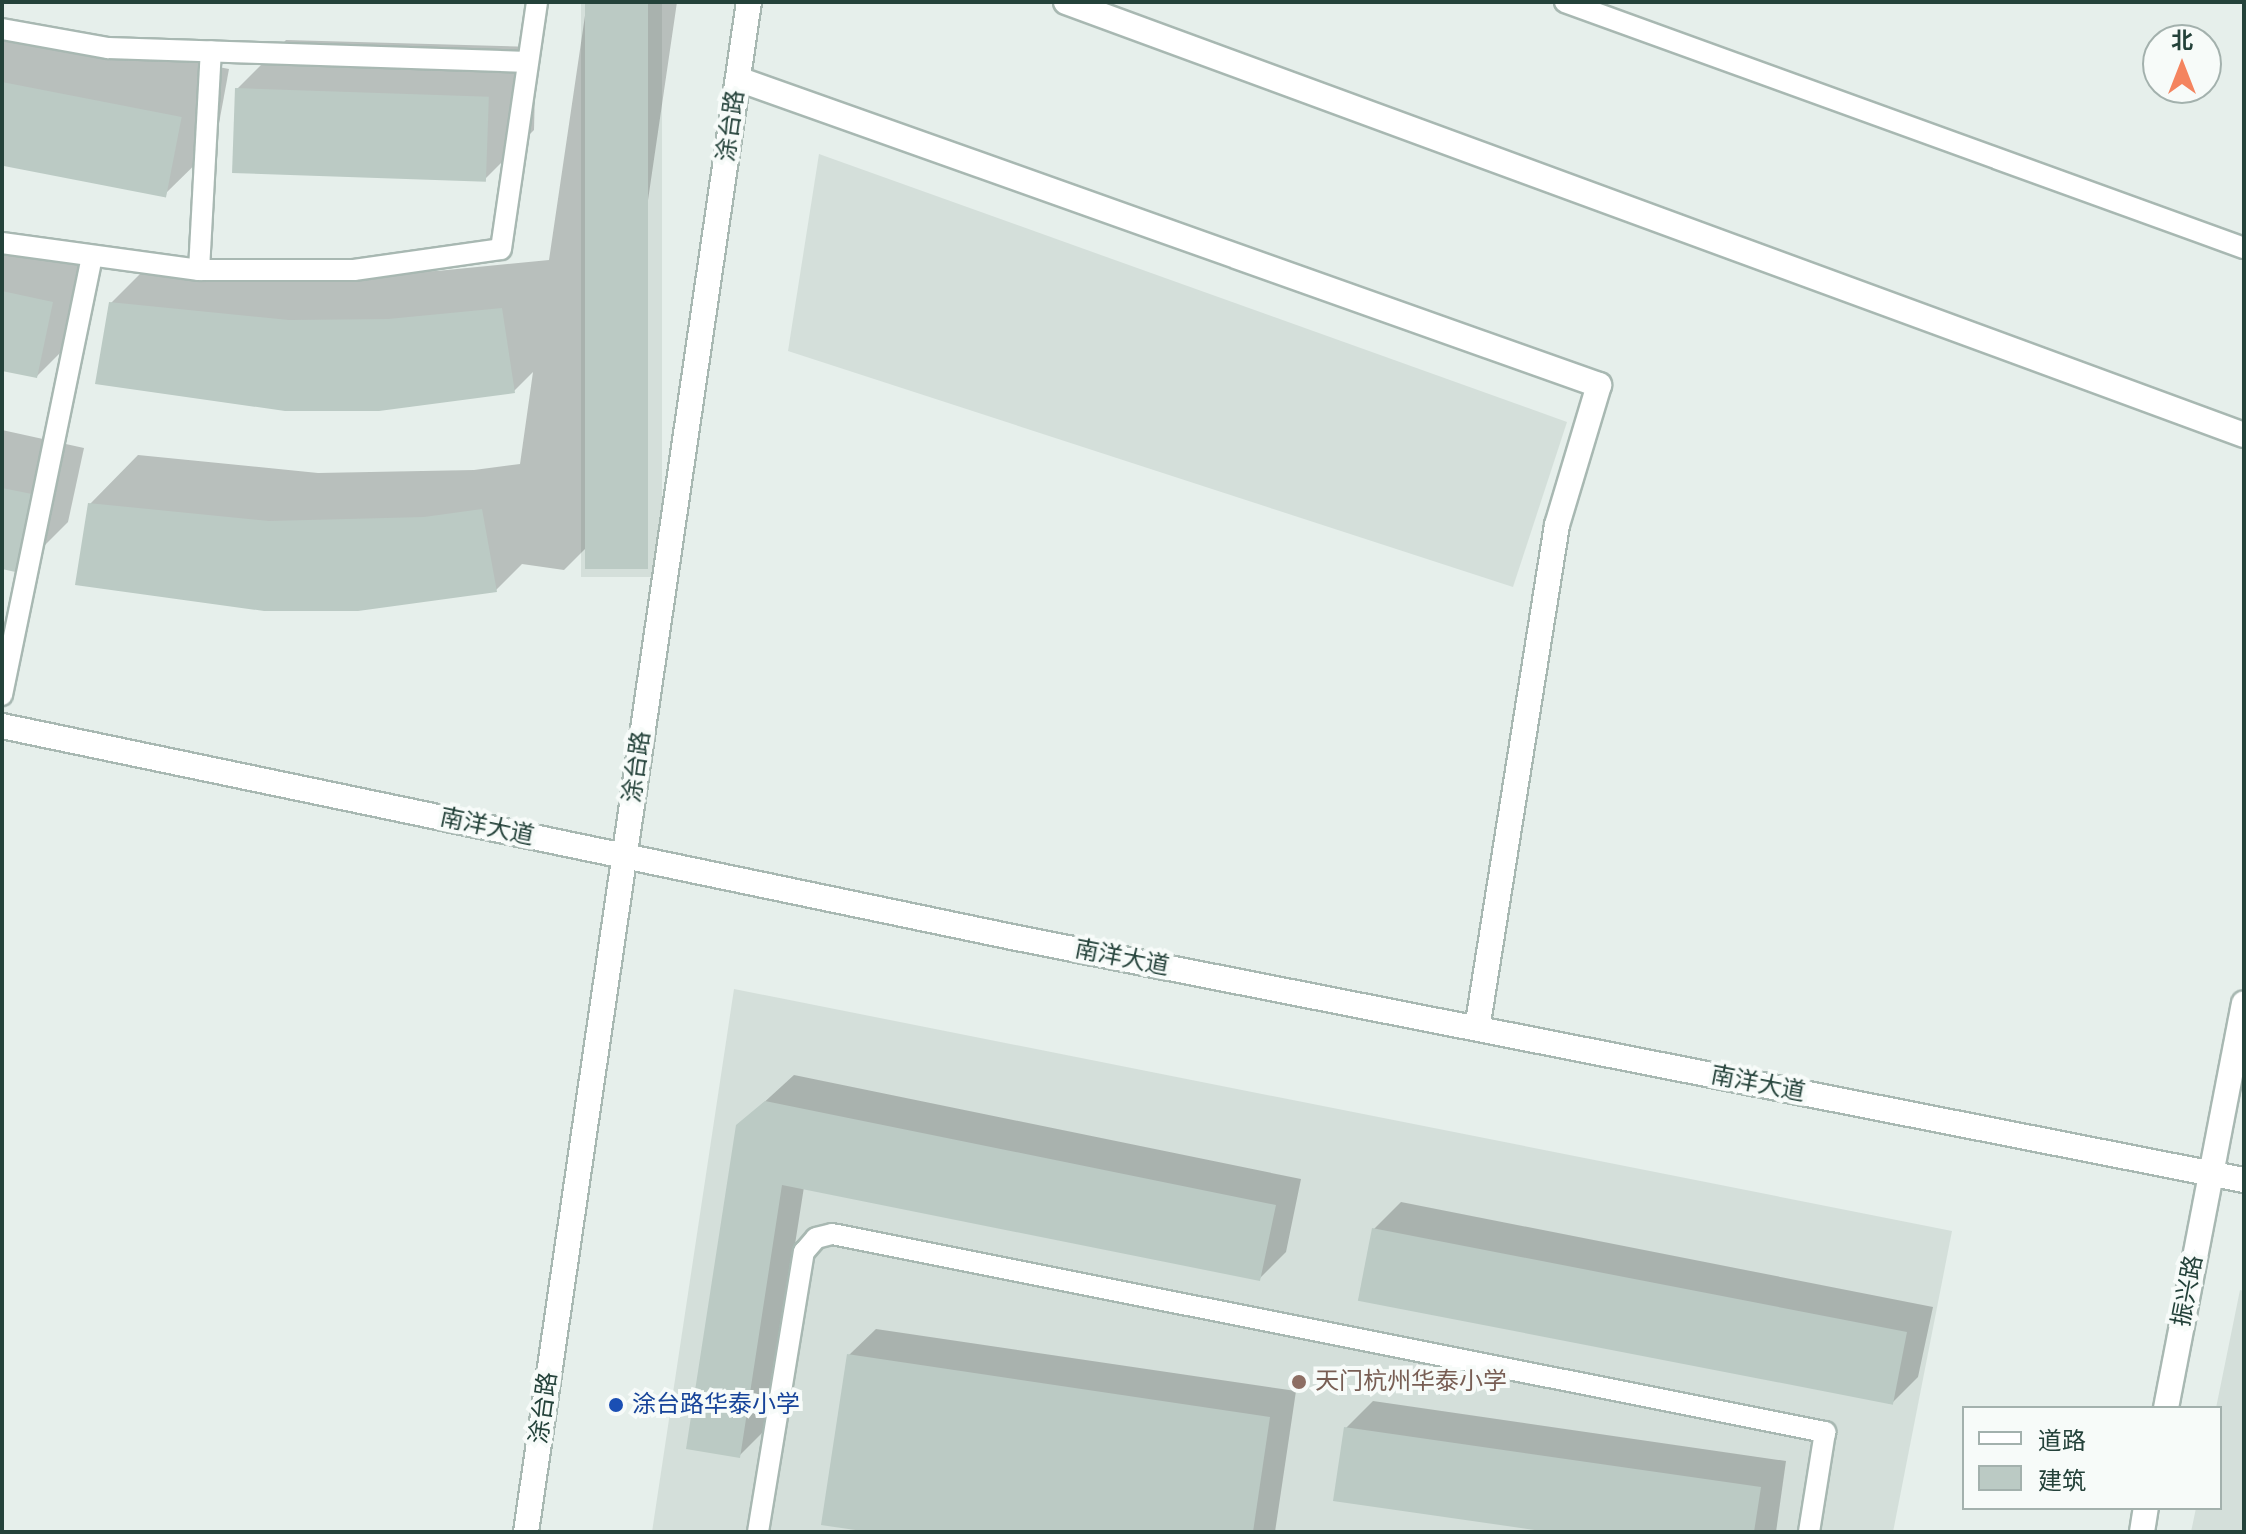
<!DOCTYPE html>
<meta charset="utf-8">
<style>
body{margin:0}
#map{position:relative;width:2246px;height:1534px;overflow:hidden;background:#e6efeb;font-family:"Sofia Sans Condensed","Noto Sans SC",sans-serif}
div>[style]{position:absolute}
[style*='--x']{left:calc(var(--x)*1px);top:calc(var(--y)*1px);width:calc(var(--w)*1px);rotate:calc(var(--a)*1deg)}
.built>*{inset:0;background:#d4dfda;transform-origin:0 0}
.shadow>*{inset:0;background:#0003}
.building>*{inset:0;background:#bbcac4;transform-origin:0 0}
.roads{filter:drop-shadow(2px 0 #a8b8b2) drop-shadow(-2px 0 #a8b8b2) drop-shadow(0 2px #a8b8b2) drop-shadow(0 -2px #a8b8b2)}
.lane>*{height:20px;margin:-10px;padding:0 10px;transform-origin:10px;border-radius:10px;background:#fff}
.street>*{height:24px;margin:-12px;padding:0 12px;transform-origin:12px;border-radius:12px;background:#fff}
.secondary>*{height:24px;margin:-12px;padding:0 12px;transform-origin:12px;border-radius:12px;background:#fff}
.dots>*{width:22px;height:22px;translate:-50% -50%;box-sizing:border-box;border:4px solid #f7fbf9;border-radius:50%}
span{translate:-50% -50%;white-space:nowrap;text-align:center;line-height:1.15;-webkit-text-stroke:8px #f7fbf9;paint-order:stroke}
.street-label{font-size:24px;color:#24423a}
.education-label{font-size:24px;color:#785e54}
.left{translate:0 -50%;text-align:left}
.transit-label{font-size:24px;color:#164399}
.frame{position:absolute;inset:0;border:4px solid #24423a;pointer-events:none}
.legend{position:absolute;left:1962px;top:1406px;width:260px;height:104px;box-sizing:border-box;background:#f7fbf9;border:2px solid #a3b1ad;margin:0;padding:10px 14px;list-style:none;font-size:24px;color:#24423a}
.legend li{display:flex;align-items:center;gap:16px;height:40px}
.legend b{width:40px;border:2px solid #a3b1ad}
.north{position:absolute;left:2142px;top:24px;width:80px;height:80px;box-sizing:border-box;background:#f7fbf9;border:2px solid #a3b1ad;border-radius:50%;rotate:0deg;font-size:22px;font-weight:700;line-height:32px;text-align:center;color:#24423a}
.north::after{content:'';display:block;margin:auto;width:28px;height:36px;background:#f4845f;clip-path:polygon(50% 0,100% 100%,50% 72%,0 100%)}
</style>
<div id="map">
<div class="built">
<div style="left:581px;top:2px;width:81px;height:575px"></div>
<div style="clip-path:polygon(819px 154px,1567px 422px,1513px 587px,788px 351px)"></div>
<div style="clip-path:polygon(734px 989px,1952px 1231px,1893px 1532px,652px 1532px)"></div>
<div style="clip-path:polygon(2240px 1290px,2244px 1291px,2244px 1532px,2191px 1532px,2196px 1508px,2220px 1508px,2220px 1408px,2216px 1408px)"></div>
</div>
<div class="shadow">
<div style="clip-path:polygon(587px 2px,677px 2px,599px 535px,564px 570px,522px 564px,496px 590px,90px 504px,138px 455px,318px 473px,474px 470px,520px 464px,533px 372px,514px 391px,111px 303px,159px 255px,338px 273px,437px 271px,549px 260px)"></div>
<div style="clip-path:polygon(2px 25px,229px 69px,215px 145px,166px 193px,2px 162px)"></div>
<div style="clip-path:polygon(286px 40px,536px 47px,534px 130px,486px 178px,237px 89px)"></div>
<div style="clip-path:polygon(2px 234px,100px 254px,85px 328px,37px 376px,2px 369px)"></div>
<div style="clip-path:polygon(2px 430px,84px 448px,68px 522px,19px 571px,2px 567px)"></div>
<div style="clip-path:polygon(794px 1075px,1301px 1179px,1286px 1252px,1259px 1279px,804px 1187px,766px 1429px,739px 1456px,738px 1126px)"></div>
<div style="clip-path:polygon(1401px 1202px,1933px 1307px,1918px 1377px,1891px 1404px,1374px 1229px)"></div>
<div style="clip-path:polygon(876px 1329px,1296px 1391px,1275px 1532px,882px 1532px,849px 1355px)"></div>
<div style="clip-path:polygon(1373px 1401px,1786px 1461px,1776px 1532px,1563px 1532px,1346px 1428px)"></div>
</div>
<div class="building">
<div style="left:585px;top:2px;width:63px;height:567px"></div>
<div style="left:2px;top:82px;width:183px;height:82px;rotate:11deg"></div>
<div style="left:235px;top:88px;width:254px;height:85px;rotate:2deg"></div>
<div style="clip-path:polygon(2px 291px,53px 302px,37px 378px,2px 371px)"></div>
<div style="clip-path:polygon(109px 302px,289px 320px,388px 319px,502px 308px,515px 393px,379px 411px,285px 411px,95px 384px)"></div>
<div style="clip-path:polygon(2px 488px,37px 495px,20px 573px,2px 569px)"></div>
<div style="clip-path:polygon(88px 503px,269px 521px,424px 517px,482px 509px,497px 592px,358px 611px,264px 611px,75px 585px)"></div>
<div style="clip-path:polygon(765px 1101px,1276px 1205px,1260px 1281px,782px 1185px,740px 1458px,686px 1449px,736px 1125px)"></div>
<div style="left:1372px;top:1228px;width:545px;height:74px;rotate:11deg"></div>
<div style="clip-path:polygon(847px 1354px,1270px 1417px,1253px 1532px,869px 1532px,821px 1525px)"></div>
<div style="clip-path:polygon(1344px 1427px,1761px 1487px,1754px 1532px,1549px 1532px,1333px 1501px)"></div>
</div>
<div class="roads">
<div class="lane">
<div style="--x:1565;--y:2;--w:722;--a:19.92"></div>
<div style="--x:2;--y:29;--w:108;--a:10.2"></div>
<div style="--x:108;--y:48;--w:420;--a:1.9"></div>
<div style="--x:2;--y:243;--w:199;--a:7.8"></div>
<div style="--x:199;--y:270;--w:155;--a:0"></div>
<div style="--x:354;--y:270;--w:148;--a:-8.1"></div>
<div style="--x:501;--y:249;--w:250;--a:-81.7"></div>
<div style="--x:199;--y:270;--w:219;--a:-86.9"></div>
<div style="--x:2;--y:695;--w:446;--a:-78.4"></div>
<div style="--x:758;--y:1532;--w:284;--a:-80.7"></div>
<div style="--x:804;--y:1252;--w:18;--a:-49"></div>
<div style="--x:816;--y:1238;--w:16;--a:-14"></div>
<div style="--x:832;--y:1234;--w:1013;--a:11.28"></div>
<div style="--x:1825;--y:1432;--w:101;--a:99.1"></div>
</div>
<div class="street">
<div style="--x:1066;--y:2;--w:1255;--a:20.18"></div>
<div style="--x:738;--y:79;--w:914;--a:19.57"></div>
<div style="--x:1599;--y:385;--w:146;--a:106.7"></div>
<div style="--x:1557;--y:525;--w:510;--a:99.02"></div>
<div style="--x:2166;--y:1408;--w:412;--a:-79.1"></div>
<div style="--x:2142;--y:1532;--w:24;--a:-81"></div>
</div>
<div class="secondary">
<div style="--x:2;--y:726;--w:1032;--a:11.8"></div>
<div style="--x:1012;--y:937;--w:1256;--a:11.16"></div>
<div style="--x:526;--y:1532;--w:1546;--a:-81.71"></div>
</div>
</div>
<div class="dots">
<div style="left:1299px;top:1382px;background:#8d6e63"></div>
<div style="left:616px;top:1405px;background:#1a4fb4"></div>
</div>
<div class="street-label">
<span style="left:731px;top:126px;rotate:-82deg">涂台路</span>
<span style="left:637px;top:767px;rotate:-82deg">涂台路</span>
<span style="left:487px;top:827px;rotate:12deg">南洋大道</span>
<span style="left:1122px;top:958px;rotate:11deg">南洋大道</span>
<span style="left:1758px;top:1084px;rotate:11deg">南洋大道</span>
<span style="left:2188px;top:1291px;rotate:-79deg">振兴路</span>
<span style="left:544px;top:1408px;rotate:-82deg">涂台路</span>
</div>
<div class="education-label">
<span class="left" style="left:1315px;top:1382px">天门杭州华泰小学</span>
</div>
<div class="transit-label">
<span class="left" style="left:632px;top:1405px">涂台路华泰小学</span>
</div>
<div class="frame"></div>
<ul class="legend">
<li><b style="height:10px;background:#fff"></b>道路</li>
<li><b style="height:22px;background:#bbcac4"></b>建筑</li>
</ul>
<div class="north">北</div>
</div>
